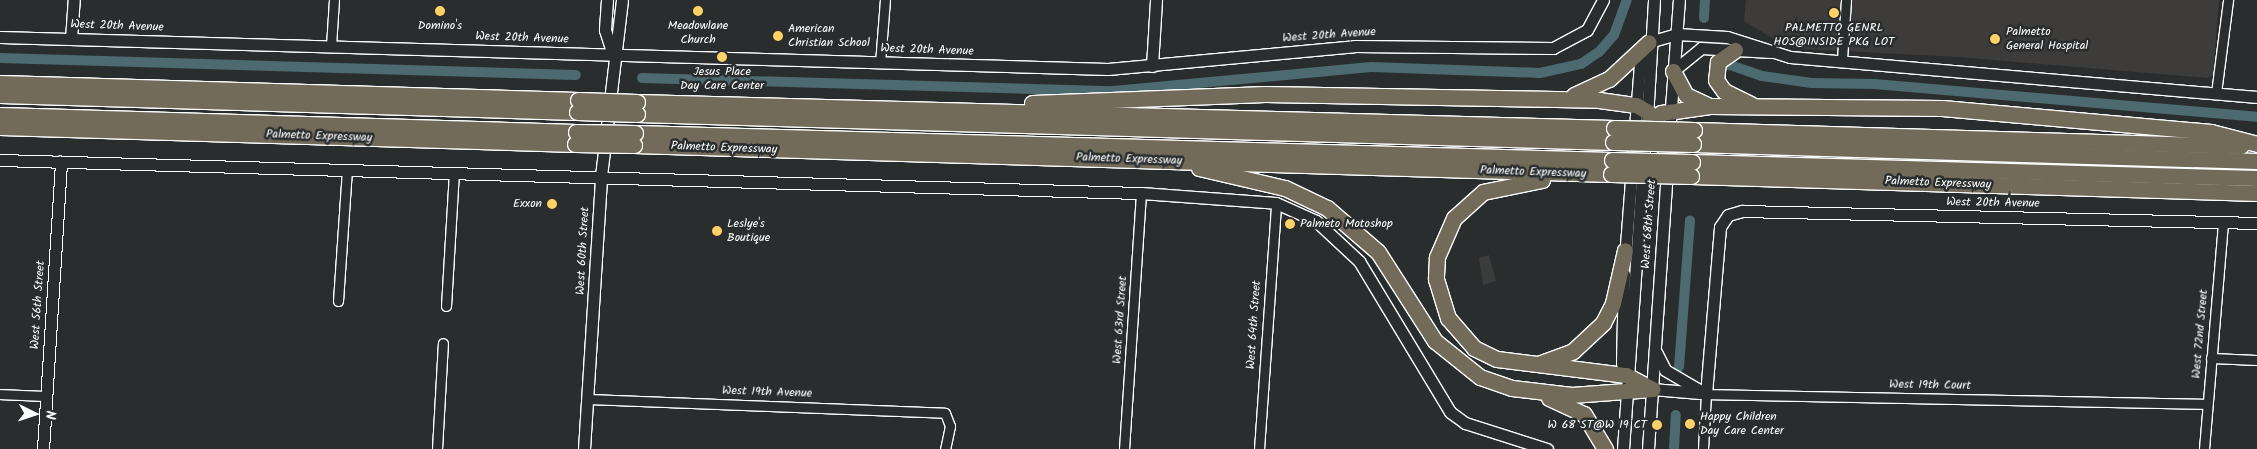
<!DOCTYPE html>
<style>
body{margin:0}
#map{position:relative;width:2257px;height:449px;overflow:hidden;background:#2a2d2e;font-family:Kalam,sans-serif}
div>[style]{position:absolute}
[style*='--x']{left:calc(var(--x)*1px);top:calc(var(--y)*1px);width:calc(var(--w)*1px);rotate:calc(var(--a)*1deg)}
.built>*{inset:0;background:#3e3b3b}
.canal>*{height:10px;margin:-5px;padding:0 5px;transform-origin:5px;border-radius:5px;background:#4c6a6f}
.roads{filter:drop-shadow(1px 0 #fff) drop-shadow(-1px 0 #fff) drop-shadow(0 1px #fff) drop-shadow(0 -1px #fff)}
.street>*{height:9px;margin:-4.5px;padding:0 4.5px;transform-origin:4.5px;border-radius:4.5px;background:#2a2d2e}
.secondary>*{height:11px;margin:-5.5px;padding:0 5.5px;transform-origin:5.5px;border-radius:5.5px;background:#2a2d2e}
.highway>*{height:15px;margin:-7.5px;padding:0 7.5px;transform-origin:7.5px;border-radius:7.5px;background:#726b5a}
.bridges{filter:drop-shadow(1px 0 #fff) drop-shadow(-1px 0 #fff) drop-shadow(0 1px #fff) drop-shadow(0 -1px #fff)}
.highway-bridge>*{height:15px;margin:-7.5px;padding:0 7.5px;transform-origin:7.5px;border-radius:7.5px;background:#726b5a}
.dots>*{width:14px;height:14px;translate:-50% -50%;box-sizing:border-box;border:2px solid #2a2d2e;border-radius:50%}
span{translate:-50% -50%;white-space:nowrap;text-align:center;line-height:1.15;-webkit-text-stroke:5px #2a2d2e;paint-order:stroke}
.street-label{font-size:12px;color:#fff}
.poi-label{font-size:12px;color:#fff}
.left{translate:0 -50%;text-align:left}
.right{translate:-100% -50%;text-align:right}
.north{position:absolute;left:10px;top:389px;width:50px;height:50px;-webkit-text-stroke:4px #2a2d2e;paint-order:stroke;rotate:94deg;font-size:14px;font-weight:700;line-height:20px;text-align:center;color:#fff}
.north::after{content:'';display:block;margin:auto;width:18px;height:22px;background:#fff;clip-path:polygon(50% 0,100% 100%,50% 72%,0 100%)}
</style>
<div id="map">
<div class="built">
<div style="clip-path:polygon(1746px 0,2219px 0,2213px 75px,2208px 78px,1958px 57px,1805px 49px,1785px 46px,1744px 21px)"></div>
<div style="clip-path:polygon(1489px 255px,1496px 281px,1483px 285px,1479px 258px)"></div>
</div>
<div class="canal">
<div style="--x:1704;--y:18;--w:18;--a:-87"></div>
<div style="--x:0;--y:58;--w:576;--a:1.69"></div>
<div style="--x:1727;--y:64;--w:37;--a:19"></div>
<div style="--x:1762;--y:76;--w:50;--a:8"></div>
<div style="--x:1812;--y:83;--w:62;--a:0.9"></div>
<div style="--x:1874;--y:84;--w:384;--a:4.9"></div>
<div style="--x:642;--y:78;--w:471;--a:1.6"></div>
<div style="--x:1113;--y:91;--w:259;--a:-5.3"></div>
<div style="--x:1371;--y:67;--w:169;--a:2"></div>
<div style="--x:1540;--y:73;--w:42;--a:-12.4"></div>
<div style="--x:1581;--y:64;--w:22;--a:-34"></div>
<div style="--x:1599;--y:52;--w:23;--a:-49"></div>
<div style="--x:1614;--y:35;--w:37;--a:-70"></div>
<div style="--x:1679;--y:367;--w:147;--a:-85.7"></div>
<div style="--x:1674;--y:449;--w:34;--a:-87"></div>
</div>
<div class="roads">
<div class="street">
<div style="--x:331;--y:46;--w:46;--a:-86.3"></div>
<div style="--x:1842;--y:59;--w:59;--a:-86.1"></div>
<div style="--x:880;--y:63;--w:63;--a:-85.5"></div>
<div style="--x:2216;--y:93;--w:94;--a:-82.6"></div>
<div style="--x:338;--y:301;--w:131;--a:-86.1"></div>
<div style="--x:446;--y:306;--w:134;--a:-86.6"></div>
<div style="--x:2211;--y:358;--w:46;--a:2.5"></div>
<div style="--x:0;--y:394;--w:46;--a:2.5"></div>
<div style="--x:588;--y:399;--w:357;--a:2.2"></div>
<div style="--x:945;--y:413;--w:14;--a:69"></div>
<div style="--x:950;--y:426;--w:24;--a:102"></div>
<div style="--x:437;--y:449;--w:106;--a:-86.8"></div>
<div style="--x:1124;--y:449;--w:257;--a:-86.2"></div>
<div style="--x:1259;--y:449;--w:247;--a:-86"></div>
<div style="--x:1703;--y:449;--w:55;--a:-86.9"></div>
<div style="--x:1706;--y:394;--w:501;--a:1.14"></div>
<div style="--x:2204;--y:449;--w:228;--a:-85.2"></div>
</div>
<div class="secondary">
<div style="--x:607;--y:0;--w:30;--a:94"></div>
<div style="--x:605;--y:30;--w:26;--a:72"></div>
<div style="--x:0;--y:37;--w:1108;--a:1.65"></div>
<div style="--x:1108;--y:69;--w:247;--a:-5.3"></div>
<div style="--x:1354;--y:46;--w:199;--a:0.6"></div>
<div style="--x:1553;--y:48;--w:38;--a:-28"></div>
<div style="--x:1587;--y:30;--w:34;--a:-62"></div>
<div style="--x:71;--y:39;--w:39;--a:-86"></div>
<div style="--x:1649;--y:42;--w:29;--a:-16"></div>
<div style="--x:1677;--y:34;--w:50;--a:3.4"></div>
<div style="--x:1727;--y:37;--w:66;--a:17.6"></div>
<div style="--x:1790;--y:57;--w:469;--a:4.9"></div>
<div style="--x:1152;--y:66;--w:66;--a:-86.5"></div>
<div style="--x:1673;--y:71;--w:36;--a:-39"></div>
<div style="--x:1701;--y:48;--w:70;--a:3.3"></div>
<div style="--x:1647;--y:118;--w:118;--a:-86.6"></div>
<div style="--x:1669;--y:135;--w:135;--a:-85.8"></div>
<div style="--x:0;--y:160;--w:1141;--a:1.66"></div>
<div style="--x:1141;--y:193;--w:135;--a:4.2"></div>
<div style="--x:1276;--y:203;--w:44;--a:24.2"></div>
<div style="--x:1316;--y:221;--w:59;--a:42.9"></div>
<div style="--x:1359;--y:261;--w:176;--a:58.9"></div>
<div style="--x:1450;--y:412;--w:19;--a:36"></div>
<div style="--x:1465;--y:423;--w:86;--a:17.6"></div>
<div style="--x:1625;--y:258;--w:195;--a:-85.6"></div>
<div style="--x:1640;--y:64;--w:19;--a:-69"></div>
<div style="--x:1624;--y:274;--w:89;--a:91.3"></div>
<div style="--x:1622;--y:363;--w:13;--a:72"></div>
<div style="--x:1656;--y:352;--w:20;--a:63"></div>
<div style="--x:1665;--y:370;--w:48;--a:30.3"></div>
<div style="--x:1652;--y:389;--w:48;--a:4.8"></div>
<div style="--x:1706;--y:394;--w:168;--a:-85.2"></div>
<div style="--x:1720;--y:227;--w:14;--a:-56"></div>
<div style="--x:1728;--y:215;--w:15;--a:-16"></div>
<div style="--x:1742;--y:211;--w:515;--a:1.33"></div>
<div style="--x:43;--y:449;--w:288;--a:-86.4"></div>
<div style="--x:584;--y:449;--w:274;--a:-86.4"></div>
<div style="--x:601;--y:176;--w:177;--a:-83.2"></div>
<div style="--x:1623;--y:449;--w:313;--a:-86"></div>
<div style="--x:1648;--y:449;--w:281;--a:-86.1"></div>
</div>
<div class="highway">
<div style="--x:1735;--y:50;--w:21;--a:145"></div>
<div style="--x:1718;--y:62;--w:18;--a:96"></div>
<div style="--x:1716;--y:80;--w:14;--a:54"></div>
<div style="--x:1724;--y:91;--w:30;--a:26"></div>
<div style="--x:1673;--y:71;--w:27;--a:62"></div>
<div style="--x:1686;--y:95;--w:26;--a:25"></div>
<div style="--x:0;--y:83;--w:578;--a:1.68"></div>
<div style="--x:0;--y:95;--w:577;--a:1.69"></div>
<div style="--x:1574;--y:95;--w:38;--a:-25"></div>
<div style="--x:1609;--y:79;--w:54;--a:-42.8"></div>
<div style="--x:637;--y:102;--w:977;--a:1.52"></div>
<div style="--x:1032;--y:103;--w:233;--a:-2.2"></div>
<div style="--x:1265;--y:94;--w:334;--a:1"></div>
<div style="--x:1599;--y:100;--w:37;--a:8"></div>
<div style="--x:1636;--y:105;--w:14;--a:30"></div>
<div style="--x:1648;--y:112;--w:48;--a:65.6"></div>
<div style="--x:637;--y:114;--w:976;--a:1.64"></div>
<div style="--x:0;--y:115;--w:576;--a:1.69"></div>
<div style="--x:1647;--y:125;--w:18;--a:-41"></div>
<div style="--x:1661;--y:113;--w:49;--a:-8.1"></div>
<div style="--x:1710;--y:106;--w:232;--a:0.5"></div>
<div style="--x:1942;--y:108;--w:270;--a:5.1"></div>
<div style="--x:2211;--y:132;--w:48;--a:14.6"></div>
<div style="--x:0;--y:127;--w:575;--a:1.69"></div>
<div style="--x:1694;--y:130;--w:547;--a:1.68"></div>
<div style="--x:635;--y:133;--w:977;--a:1.58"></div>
<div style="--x:1693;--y:144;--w:564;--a:1.73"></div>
<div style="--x:634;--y:145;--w:977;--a:1.7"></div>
<div style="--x:1692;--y:162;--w:565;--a:1.62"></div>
<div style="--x:1199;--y:168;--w:88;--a:13.1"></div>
<div style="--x:1285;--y:188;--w:47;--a:25.5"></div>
<div style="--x:1327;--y:208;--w:67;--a:40.8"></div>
<div style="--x:1378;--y:252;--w:106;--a:57.4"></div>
<div style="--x:1435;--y:341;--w:58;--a:38.7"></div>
<div style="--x:1480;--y:377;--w:34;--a:19"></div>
<div style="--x:1512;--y:388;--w:60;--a:6.7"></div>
<div style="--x:1572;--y:395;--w:80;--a:-4.3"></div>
<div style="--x:1691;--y:176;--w:566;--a:1.72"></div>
<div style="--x:1542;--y:180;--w:60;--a:168.5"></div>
<div style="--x:1483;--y:192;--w:39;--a:138"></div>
<div style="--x:1454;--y:218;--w:43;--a:113.6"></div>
<div style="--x:1437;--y:257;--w:22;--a:93"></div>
<div style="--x:1436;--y:279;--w:41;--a:72.9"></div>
<div style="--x:1448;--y:318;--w:40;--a:49"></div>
<div style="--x:1474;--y:348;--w:25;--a:26"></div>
<div style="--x:1497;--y:359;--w:130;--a:7.1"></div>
<div style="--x:1626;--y:375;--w:30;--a:28"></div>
<div style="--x:1538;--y:364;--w:37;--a:-20"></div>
<div style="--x:1573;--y:351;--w:41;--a:-43"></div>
<div style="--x:1603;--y:323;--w:22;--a:-63"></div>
<div style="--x:1613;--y:303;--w:54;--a:-77.2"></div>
<div style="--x:1549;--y:398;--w:38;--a:25"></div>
<div style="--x:1584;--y:414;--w:41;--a:59"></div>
</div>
</div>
<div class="bridges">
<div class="highway-bridge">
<div style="--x:578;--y:100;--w:59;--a:1.9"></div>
<div style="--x:577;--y:112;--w:60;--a:1.9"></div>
<div style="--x:1614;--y:128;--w:80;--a:1.4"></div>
<div style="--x:576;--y:132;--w:59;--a:1"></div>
<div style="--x:1613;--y:142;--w:80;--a:1.4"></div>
<div style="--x:575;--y:144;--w:59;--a:1"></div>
<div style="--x:1612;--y:160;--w:80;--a:1.4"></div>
<div style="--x:1611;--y:174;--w:80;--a:1.4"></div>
</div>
</div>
<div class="dots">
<div style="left:440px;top:11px;background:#ffd166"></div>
<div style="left:698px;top:11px;background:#ffd166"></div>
<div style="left:1834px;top:13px;background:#ffd166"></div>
<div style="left:778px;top:36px;background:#ffd166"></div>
<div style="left:1995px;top:39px;background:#ffd166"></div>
<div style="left:722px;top:57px;background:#ffd166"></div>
<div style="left:552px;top:204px;background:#ffd166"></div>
<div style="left:1290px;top:224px;background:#ffd166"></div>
<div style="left:717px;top:231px;background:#ffd166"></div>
<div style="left:1690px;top:424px;background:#ffd166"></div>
<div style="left:1657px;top:425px;background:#ffd166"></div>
</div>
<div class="street-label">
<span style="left:117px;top:26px;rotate:2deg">West 20th Avenue</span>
<span style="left:1329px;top:35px;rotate:-4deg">West 20th Avenue</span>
<span style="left:522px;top:38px;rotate:2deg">West 20th Avenue</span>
<span style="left:927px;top:50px;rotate:2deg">West 20th Avenue</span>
<span style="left:319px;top:136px;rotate:2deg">Palmetto Expressway</span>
<span style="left:724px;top:148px;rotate:2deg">Palmetto Expressway</span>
<span style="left:1129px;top:159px;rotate:2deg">Palmetto Expressway</span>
<span style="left:1533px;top:172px;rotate:2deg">Palmetto Expressway</span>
<span style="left:1938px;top:183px;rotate:2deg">Palmetto Expressway</span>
<span style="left:1993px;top:203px;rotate:1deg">West 20th Avenue</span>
<span style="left:1649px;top:224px;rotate:-86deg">West 68th Street</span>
<span style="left:583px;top:251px;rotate:-87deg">West 60th Street</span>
<span style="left:38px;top:305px;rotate:-86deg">West 56th Street</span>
<span style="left:1120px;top:320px;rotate:-86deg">West 63rd Street</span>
<span style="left:1254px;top:325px;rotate:-86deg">West 64th Street</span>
<span style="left:2200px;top:334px;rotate:-85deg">West 72nd Street</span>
<span style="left:1930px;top:385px;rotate:1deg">West 19th Court</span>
<span style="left:767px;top:392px;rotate:2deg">West 19th Avenue</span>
</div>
<div class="poi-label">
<span style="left:440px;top:26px">Domino's</span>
<span style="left:698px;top:33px">Meadowlane<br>Church</span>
<span style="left:1834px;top:35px">PALMETTO GENRL<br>HOS@INSIDE PKG LOT</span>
<span class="left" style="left:788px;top:36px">American<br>Christian School</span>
<span class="left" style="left:2006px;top:39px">Palmetto<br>General Hospital</span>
<span style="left:722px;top:79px">Jesus Place<br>Day Care Center</span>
<span class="right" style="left:542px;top:204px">Exxon</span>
<span class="left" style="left:727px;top:231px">Leslye's<br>Boutique</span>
<span class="left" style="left:1300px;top:224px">Palmeto Motoshop</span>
<span class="left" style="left:1700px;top:424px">Happy Children<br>Day Care Center</span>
<span class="right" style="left:1647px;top:425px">W 68 ST@W 19 CT</span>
</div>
<div class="north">N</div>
</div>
